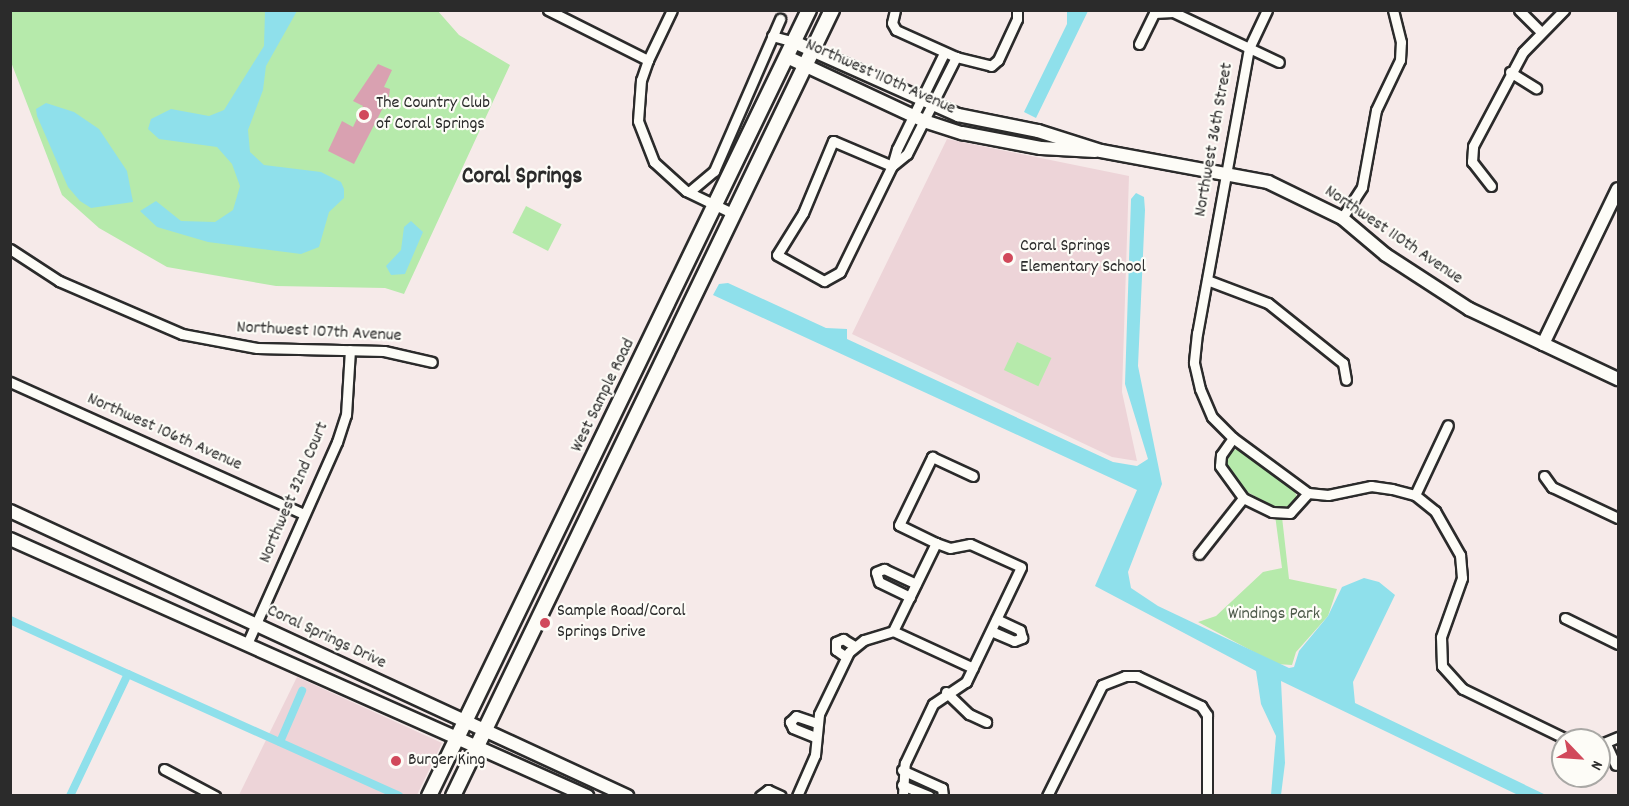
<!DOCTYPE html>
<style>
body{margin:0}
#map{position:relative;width:1629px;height:806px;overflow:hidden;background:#f6eae9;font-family:Dekko,sans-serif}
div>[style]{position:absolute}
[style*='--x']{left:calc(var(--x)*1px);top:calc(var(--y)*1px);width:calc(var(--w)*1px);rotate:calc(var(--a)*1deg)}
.built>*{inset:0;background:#edd4d8}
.green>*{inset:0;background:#b6eaab;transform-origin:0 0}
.water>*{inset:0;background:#8fe0eb}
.canal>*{height:8px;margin:-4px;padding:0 4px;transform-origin:4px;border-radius:4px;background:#8fe0eb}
.building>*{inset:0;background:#d9a1b1}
.roads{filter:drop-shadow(2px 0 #2b2b2b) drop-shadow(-2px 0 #2b2b2b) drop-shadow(0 2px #2b2b2b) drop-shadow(0 -2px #2b2b2b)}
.street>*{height:9px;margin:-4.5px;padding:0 4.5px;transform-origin:4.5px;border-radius:4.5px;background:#fdfcf7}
.secondary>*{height:12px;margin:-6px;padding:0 6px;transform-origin:6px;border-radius:6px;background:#fdfcf7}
.primary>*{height:14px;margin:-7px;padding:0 7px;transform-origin:7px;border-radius:7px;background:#fdfcf7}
.dots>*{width:16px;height:16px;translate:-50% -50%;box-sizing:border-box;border:3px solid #fdfcf7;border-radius:50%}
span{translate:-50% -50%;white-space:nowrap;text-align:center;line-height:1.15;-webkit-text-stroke:4.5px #fdfcf7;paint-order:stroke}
.street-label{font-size:18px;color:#2b2b2b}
.poi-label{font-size:18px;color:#2b2b2b}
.left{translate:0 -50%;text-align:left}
.park-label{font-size:18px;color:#4e5b4b}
.district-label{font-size:24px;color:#2b2b2b;font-weight:700}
.frame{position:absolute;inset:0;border:12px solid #2b2b2b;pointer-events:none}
.north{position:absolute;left:1551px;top:728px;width:60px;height:60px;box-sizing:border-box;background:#fdfcf7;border:2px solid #a9a8a5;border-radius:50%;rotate:115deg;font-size:16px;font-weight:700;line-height:24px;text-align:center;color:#2b2b2b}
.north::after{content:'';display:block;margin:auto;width:21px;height:27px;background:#d1495b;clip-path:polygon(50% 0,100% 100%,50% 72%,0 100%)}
</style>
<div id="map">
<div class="built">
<div style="clip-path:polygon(947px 139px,1129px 176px,1122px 392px,1137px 461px,1112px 457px,852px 334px)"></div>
<div style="clip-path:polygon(297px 677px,442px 743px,417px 795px,239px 795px)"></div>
</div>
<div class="green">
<div style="clip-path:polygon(437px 10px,459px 35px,510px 65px,404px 294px,385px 288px,276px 286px,167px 267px,99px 228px,62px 195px,11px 62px,11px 11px)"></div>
<div style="left:526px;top:206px;width:40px;height:30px;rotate:27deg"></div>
<div style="left:1017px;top:342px;width:38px;height:31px;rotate:25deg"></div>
<div style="clip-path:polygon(1238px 449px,1294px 490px,1298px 499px,1292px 507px,1272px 506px,1237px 486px,1224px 461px,1228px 452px)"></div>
<div style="clip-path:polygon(1275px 515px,1282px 517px,1289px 579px,1337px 589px,1328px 616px,1296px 652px,1292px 665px,1276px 664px,1198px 622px,1216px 616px,1263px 572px,1282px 568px)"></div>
</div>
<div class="water">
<div style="clip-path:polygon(265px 11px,297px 11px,266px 66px,263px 90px,248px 130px,250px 152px,264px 165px,321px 172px,341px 182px,344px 189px,344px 198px,329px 212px,319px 247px,301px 254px,208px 242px,157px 227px,140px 211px,156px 201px,181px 221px,215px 222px,233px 210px,240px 186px,232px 164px,217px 147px,159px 139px,148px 129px,151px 119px,171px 109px,209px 116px,224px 110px,264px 46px)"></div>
<div style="clip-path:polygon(1067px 11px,1088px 11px,1036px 118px,1024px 112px,1067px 24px)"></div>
<div style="clip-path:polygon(46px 103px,74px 112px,99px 129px,127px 171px,133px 202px,91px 208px,80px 201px,68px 187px,37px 116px,36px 109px)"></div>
<div style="clip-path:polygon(1136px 193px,1144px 197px,1145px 210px,1138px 366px,1162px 484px,1128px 572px,1131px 588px,1158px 606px,1289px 668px,1294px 667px,1299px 651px,1328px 616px,1342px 587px,1364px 578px,1379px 582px,1395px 595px,1353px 682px,1355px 703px,1546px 795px,1518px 795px,1281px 681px,1285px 763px,1281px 795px,1271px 795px,1276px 736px,1261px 704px,1256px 671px,1095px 586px,1137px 490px,713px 295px,719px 284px,728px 283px,826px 328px,847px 329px,847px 339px,1113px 462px,1137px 466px,1148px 459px,1125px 384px,1131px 199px)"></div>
<div style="clip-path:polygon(411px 221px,423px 232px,405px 274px,391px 275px,386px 266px,401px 250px,404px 227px)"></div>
</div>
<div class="canal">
<div style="--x:10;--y:620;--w:130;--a:24.6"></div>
<div style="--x:280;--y:742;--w:56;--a:-66.7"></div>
<div style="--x:70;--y:796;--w:135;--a:-64.6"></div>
<div style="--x:128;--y:674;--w:297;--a:24.2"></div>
</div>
<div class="building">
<div style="clip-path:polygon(378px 64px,392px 70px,384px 87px,390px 89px,389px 96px,354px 164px,328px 151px,342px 121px,353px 127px,363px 106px,353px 101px)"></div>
</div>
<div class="roads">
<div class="street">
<div style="--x:548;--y:10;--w:112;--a:26.6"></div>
<div style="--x:648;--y:60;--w:21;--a:109"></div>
<div style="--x:641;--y:80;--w:41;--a:94.2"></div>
<div style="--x:638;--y:121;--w:44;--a:68.7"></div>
<div style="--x:654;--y:162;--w:43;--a:42.2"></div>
<div style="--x:686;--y:191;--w:53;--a:25.6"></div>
<div style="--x:895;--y:10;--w:13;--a:103"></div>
<div style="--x:892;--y:23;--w:8;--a:60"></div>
<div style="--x:896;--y:30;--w:66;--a:24.2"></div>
<div style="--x:956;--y:57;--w:36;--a:14"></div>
<div style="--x:991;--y:66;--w:9;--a:-41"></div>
<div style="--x:998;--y:60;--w:45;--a:-65.1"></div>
<div style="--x:1017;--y:19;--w:9;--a:-90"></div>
<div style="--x:1267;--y:10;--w:42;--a:115.3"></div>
<div style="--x:1249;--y:48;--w:290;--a:100.3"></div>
<div style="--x:1197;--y:333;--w:30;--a:96"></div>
<div style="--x:1194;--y:363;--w:27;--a:77"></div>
<div style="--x:1200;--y:389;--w:30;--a:67"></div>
<div style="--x:1212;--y:417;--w:30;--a:45"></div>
<div style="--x:1233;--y:438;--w:93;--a:36.3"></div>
<div style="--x:1308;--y:493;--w:20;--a:6"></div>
<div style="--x:1328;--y:495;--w:44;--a:-11.8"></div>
<div style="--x:1371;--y:486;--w:21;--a:8"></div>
<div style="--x:1392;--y:489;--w:24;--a:15"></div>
<div style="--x:1415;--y:495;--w:26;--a:39"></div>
<div style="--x:1435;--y:511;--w:51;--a:60.4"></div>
<div style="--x:1460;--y:555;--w:23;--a:85"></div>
<div style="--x:1462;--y:578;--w:63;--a:109.6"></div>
<div style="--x:1441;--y:637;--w:29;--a:88"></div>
<div style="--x:1442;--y:666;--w:31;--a:48"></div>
<div style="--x:1463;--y:689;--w:117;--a:25.9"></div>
<div style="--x:1519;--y:10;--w:31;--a:45"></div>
<div style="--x:772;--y:36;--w:23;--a:15"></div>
<div style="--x:1139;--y:44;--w:34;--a:-64"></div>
<div style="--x:1154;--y:13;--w:19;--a:-3"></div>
<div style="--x:1173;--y:12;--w:117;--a:25.3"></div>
<div style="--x:648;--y:60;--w:55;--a:-64.4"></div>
<div style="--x:1510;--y:72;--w:31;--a:32"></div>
<div style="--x:892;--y:166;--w:64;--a:-157"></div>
<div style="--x:833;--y:141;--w:78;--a:112.6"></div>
<div style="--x:803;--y:213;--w:49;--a:121.8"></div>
<div style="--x:777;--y:255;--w:54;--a:29"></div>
<div style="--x:824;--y:281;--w:18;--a:-29"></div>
<div style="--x:840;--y:272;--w:118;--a:-63.9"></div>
<div style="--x:892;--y:166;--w:18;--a:-74"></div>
<div style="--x:897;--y:149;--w:107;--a:-63.9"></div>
<div style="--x:892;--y:166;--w:19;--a:-39"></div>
<div style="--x:907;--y:154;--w:109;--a:-63.2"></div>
<div style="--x:1491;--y:186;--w:31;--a:-128"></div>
<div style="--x:1472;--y:162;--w:16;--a:-86"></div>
<div style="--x:1473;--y:146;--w:106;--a:-62"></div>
<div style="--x:1523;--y:52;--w:59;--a:-45.7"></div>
<div style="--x:689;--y:192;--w:33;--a:-40"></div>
<div style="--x:714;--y:171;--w:166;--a:-66.5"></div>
<div style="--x:1342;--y:218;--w:37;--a:-57"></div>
<div style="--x:1362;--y:187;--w:78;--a:-79.7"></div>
<div style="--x:1376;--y:110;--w:55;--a:-64.4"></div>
<div style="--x:1400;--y:60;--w:18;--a:-87"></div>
<div style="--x:1401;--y:42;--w:33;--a:-104"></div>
<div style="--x:10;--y:249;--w:59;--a:33.1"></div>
<div style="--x:59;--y:281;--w:134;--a:23.3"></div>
<div style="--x:182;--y:334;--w:76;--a:10.6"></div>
<div style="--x:257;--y:348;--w:127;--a:1.4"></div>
<div style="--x:384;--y:351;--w:49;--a:12.9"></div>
<div style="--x:1207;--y:280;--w:65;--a:20.7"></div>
<div style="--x:1268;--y:303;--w:96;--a:38.7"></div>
<div style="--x:1343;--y:363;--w:17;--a:80"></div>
<div style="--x:10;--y:382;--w:322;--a:24.2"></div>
<div style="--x:1233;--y:438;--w:21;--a:125"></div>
<div style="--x:1221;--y:455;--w:11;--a:95"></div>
<div style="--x:1220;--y:466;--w:39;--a:54"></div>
<div style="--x:1243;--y:498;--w:32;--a:26"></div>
<div style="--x:1272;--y:512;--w:18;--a:3"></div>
<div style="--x:1290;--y:513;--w:27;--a:-48"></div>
<div style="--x:1544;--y:476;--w:14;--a:54"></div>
<div style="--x:1552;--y:487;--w:73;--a:25.2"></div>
<div style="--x:1415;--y:495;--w:77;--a:-64.8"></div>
<div style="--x:1199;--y:554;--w:71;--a:-51.8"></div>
<div style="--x:910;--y:597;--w:34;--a:-154"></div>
<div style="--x:879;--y:582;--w:10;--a:-107"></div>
<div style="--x:876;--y:572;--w:9;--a:-21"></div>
<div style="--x:884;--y:569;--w:35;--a:25"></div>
<div style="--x:1565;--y:618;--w:59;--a:26.1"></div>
<div style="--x:893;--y:631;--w:88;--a:24.8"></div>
<div style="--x:991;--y:631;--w:25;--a:23"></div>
<div style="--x:1014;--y:641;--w:9;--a:-21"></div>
<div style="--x:1022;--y:638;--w:8;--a:-104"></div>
<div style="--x:1020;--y:630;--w:26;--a:-155"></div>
<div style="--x:247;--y:644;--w:221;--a:-66"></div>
<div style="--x:337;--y:442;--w:28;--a:-72"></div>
<div style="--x:346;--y:415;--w:65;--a:-86.5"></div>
<div style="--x:846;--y:657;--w:12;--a:-145"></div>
<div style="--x:836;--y:650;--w:8;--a:-90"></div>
<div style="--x:836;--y:642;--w:8;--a:-23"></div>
<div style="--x:843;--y:639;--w:13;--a:32"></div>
<div style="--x:946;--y:692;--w:32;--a:44"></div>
<div style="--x:969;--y:714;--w:19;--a:25"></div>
<div style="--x:815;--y:737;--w:24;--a:-158"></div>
<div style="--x:793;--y:728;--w:7;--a:-117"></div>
<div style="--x:790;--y:722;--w:8;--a:-45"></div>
<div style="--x:796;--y:716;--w:21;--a:19"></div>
<div style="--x:1606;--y:744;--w:23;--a:65"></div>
<div style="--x:1599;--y:745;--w:21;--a:-23"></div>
<div style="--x:164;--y:769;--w:58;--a:27.9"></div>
<div style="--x:902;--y:770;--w:44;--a:24.2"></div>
<div style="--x:942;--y:788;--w:8;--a:83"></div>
<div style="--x:902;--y:785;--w:29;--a:22"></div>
<div style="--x:760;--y:796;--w:10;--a:-37"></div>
<div style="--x:768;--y:790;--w:14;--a:25"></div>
<div style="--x:797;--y:796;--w:45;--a:-66.3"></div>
<div style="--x:815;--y:755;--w:41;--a:-84.4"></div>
<div style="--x:819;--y:714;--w:69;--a:-64.2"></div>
<div style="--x:849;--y:652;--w:19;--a:-39"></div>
<div style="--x:864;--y:640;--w:30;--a:-17"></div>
<div style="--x:893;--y:631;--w:98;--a:-64"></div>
<div style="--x:936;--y:543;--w:41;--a:-154.1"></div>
<div style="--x:899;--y:525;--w:76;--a:-64.1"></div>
<div style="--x:932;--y:457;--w:45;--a:24.9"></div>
<div style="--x:903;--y:796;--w:33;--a:-87"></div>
<div style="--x:905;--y:763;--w:65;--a:-64.6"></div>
<div style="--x:933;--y:704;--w:40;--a:-34"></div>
<div style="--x:966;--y:682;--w:127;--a:-64.4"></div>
<div style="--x:1021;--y:567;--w:56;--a:-155.7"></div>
<div style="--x:970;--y:544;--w:20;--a:169"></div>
<div style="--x:950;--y:548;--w:15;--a:-160"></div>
<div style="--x:1047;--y:796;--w:124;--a:-63.6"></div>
<div style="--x:1102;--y:685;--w:25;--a:-21"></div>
<div style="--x:1125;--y:676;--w:12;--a:0"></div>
<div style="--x:1137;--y:676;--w:71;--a:25.1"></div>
<div style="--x:1201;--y:706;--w:11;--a:56"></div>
<div style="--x:1207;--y:715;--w:81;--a:90"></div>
</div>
<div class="secondary">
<div style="--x:794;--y:42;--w:180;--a:24"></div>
<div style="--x:958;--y:115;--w:82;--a:11.3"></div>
<div style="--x:1038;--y:131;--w:66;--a:17.6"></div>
<div style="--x:1101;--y:151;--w:170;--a:10.5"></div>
<div style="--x:1268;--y:182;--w:82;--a:25.9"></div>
<div style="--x:1342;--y:218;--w:57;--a:40.1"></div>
<div style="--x:1386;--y:255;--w:99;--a:33"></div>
<div style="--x:1469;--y:309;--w:165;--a:25.2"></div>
<div style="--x:787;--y:57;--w:151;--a:25"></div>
<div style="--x:924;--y:121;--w:40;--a:18"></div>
<div style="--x:962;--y:133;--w:80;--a:10.8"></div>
<div style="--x:1041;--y:148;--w:54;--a:3.2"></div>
<div style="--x:1543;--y:344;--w:172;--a:-64.2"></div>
<div style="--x:10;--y:511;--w:680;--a:24.79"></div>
<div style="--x:10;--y:539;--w:632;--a:24.01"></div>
</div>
<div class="primary">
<div style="--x:429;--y:796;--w:873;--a:-64.2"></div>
<div style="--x:453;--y:796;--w:873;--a:-64.26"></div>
</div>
</div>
<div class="dots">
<div style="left:364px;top:115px;background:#d1495b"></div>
<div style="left:1008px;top:258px;background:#d1495b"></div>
<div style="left:545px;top:623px;background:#d1495b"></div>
<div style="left:396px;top:761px;background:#d1495b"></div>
</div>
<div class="street-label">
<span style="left:880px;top:78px;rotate:24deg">Northwest 110th Avenue</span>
<span style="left:1215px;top:140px;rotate:-80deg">Northwest 36th Street</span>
<span style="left:1393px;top:236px;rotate:34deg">Northwest 110th Avenue</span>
<span style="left:319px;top:333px;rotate:3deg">Northwest 107th Avenue</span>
<span style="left:604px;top:396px;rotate:-64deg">West Sample Road</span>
<span style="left:164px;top:433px;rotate:24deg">Northwest 106th Avenue</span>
<span style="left:295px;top:493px;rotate:-67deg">Northwest 32nd Court</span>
<span style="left:326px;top:638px;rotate:25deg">Coral Springs Drive</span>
</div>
<div class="poi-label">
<span class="left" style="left:376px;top:115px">The Country Club<br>of Coral Springs</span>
<span class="left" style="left:1020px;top:258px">Coral Springs<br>Elementary School</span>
<span class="left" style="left:557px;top:623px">Sample Road/Coral<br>Springs Drive</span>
<span class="left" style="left:408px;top:761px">Burger King</span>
</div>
<div class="park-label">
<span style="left:1274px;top:615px">Windings Park</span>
</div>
<div class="district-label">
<span style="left:522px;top:178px">Coral Springs</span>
</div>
<div class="frame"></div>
<div class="north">N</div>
</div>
